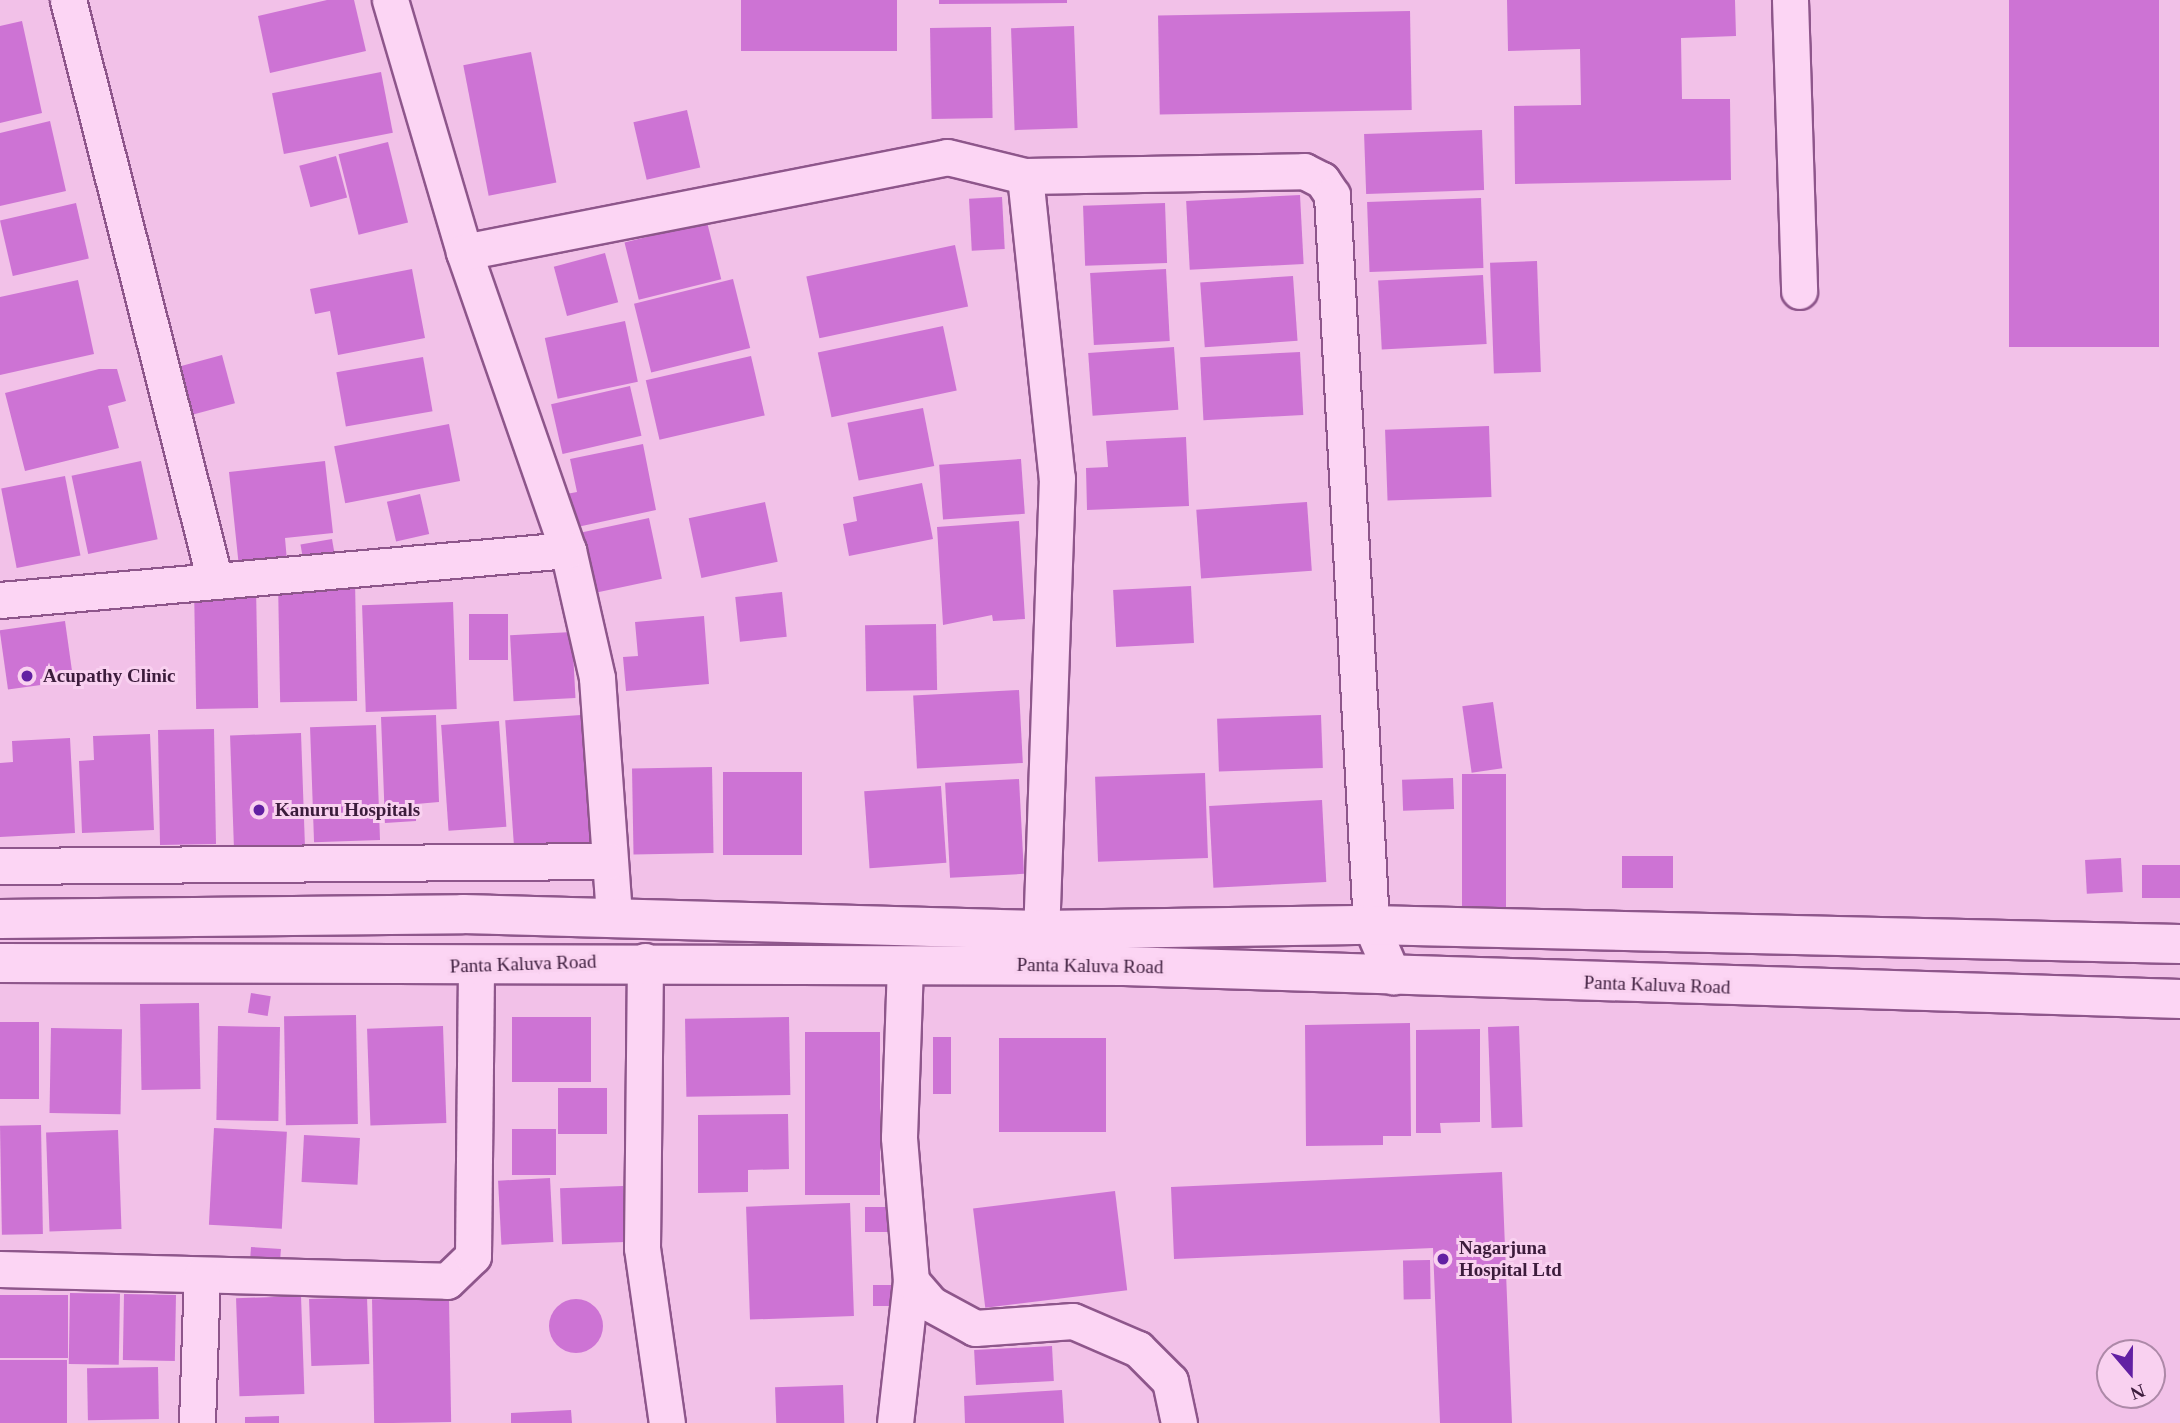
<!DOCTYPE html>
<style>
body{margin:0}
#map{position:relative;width:2180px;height:1423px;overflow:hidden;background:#f2c1e8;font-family:Georgia,serif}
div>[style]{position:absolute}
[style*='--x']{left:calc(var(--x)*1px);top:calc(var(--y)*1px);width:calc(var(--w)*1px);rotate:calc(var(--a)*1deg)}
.building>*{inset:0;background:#cd73d4;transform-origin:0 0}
.round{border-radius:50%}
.roads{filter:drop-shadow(2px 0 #8e568b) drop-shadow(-2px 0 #8e568b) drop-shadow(0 2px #8e568b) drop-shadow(0 -2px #8e568b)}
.minor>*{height:35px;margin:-17.5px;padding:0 17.5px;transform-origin:17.5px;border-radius:17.5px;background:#fcd5f4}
.tertiary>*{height:38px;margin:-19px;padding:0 19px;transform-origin:19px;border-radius:19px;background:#fcd5f4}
.dots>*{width:19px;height:19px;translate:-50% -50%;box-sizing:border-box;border:4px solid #f9d1f0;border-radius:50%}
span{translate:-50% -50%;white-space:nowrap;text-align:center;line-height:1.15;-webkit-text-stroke:6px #f9d1f0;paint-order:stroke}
.poi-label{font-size:19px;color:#3c1c3c;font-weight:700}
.left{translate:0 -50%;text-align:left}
.street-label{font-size:19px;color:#3c1c3c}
.north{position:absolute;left:2096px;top:1339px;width:70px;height:70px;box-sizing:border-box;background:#f9d1f0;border:2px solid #ad89a8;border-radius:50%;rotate:160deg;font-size:19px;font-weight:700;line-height:28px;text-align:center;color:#3c1c3c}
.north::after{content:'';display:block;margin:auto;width:24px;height:32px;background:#6220a3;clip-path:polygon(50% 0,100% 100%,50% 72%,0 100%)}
</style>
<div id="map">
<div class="building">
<div style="clip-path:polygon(327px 0,354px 0,366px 51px,270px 73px,258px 16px)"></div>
<div style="left:897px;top:0;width:51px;height:156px;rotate:90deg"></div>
<div style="clip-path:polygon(939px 0,1067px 0,1067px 3px,939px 4px)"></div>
<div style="clip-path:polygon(1507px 0,1735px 0,1736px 36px,1681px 38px,1682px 99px,1730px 99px,1731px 180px,1515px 184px,1514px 106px,1581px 105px,1580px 49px,1508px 51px)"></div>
<div style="left:2009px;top:0;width:150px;height:347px"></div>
<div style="left:1410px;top:11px;width:99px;height:252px;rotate:89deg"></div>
<div style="clip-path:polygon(22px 21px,42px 113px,0 123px,0 26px)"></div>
<div style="left:1074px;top:26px;width:102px;height:63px;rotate:88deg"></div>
<div style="left:991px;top:27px;width:91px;height:61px;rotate:89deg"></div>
<div style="left:531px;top:52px;width:133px;height:69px;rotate:79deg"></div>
<div style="left:381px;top:72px;width:62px;height:111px;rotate:79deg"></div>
<div style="left:687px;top:110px;width:59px;height:55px;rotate:77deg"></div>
<div style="clip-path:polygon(50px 121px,66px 191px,0 206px,0 133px)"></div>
<div style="left:1482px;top:130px;width:60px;height:118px;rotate:88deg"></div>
<div style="left:388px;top:142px;width:83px;height:51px;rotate:76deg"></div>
<div style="left:336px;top:156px;width:43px;height:38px;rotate:75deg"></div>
<div style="left:1300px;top:195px;width:69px;height:114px;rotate:87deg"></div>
<div style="left:1002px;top:197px;width:52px;height:33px;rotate:87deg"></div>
<div style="left:1481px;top:198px;width:70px;height:114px;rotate:88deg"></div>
<div style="left:76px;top:203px;width:57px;height:78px;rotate:77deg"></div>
<div style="left:1165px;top:203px;width:60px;height:82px;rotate:88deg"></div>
<div style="left:707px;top:222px;width:59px;height:85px;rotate:76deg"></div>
<div style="left:955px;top:245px;width:63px;height:152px;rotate:78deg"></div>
<div style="left:605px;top:253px;width:51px;height:53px;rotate:75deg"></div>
<div style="left:1537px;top:261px;width:111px;height:47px;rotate:88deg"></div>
<div style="clip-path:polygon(412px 269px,425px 338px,338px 355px,330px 311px,315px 314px,310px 289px)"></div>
<div style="left:1166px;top:269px;width:72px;height:76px;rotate:87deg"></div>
<div style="left:1483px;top:275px;width:69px;height:105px;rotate:87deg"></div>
<div style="left:1293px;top:276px;width:65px;height:93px;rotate:86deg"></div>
<div style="left:733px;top:279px;width:71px;height:102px;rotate:76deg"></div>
<div style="clip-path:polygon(78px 280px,94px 354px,0 375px,0 297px)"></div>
<div style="left:625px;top:321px;width:62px;height:82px;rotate:78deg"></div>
<div style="left:943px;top:326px;width:66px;height:128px;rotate:78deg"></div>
<div style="left:1174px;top:347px;width:63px;height:86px;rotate:86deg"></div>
<div style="left:1300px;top:352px;width:63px;height:100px;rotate:87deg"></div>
<div style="left:222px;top:355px;width:50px;height:46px;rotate:75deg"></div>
<div style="left:751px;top:356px;width:61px;height:108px;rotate:77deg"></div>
<div style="left:423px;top:357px;width:55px;height:88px;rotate:80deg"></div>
<div style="clip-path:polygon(99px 369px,117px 369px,126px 401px,108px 406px,119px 448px,25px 471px,5px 393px)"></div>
<div style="left:630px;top:386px;width:51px;height:81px;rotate:77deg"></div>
<div style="left:923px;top:408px;width:59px;height:77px;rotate:79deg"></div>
<div style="left:449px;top:424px;width:58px;height:117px;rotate:79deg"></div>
<div style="left:1489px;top:426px;width:71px;height:104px;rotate:88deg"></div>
<div style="clip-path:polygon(1186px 437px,1189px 506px,1087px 510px,1086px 468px,1108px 467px,1106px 441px)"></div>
<div style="clip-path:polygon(643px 444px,656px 510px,568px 529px,561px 495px,577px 492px,570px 459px)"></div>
<div style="left:1021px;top:459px;width:55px;height:82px;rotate:86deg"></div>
<div style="left:141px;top:461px;width:80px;height:71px;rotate:78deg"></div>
<div style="clip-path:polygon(325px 461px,333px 533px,285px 538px,287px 561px,239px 567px,229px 472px)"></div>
<div style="left:65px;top:476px;width:81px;height:65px;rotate:79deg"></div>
<div style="clip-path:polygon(922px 483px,933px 539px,849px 556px,843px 524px,857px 521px,853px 497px)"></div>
<div style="left:420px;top:494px;width:41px;height:34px;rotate:77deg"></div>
<div style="left:765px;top:502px;width:61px;height:78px;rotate:78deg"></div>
<div style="left:1307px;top:502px;width:69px;height:111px;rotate:86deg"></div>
<div style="left:649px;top:518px;width:62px;height:74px;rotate:78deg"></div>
<div style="clip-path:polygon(1019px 521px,1025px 619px,993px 621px,992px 615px,943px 625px,937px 527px)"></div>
<div style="left:332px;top:539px;width:22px;height:32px;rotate:80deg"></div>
<div style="left:355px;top:579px;width:122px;height:77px;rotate:89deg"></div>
<div style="left:256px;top:585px;width:123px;height:62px;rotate:89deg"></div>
<div style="left:1191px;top:586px;width:57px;height:78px;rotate:87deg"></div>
<div style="left:782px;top:592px;width:45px;height:47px;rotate:84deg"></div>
<div style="left:453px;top:602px;width:107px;height:91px;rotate:88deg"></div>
<div style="left:469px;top:614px;width:39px;height:46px"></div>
<div style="clip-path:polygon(704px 616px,709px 684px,626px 691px,623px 657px,638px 656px,635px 622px)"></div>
<div style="left:65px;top:621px;width:60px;height:66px;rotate:82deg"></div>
<div style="left:936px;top:624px;width:66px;height:71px;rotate:89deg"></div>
<div style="left:572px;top:632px;width:66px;height:62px;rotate:87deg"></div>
<div style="left:1019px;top:690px;width:73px;height:106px;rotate:87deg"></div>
<div style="left:1493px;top:702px;width:67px;height:31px;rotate:82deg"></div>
<div style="clip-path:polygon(436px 715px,439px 802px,416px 804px,416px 821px,385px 823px,381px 717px)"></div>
<div style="left:581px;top:715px;width:128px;height:76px;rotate:86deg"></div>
<div style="left:1321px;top:715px;width:53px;height:104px;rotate:88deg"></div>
<div style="left:499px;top:721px;width:106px;height:58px;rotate:86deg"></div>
<div style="left:376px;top:725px;width:115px;height:66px;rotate:88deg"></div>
<div style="left:214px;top:729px;width:115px;height:56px;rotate:89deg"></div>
<div style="left:301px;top:733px;width:112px;height:71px;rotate:88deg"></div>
<div style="clip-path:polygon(150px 734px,154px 830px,82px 833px,79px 761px,94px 760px,93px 736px)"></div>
<div style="clip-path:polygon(70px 738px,75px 833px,0 837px,0 763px,13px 762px,12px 741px)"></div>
<div style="left:712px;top:767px;width:86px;height:80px;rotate:89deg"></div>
<div style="left:723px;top:772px;width:79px;height:83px"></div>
<div style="left:1205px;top:773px;width:85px;height:110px;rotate:88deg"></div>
<div style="left:1506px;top:774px;width:143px;height:44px;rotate:90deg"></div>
<div style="left:1453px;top:778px;width:31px;height:51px;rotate:88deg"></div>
<div style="left:1019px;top:779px;width:95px;height:74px;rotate:87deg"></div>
<div style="left:941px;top:786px;width:77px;height:77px;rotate:86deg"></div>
<div style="left:1322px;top:800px;width:82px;height:113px;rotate:87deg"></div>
<div style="left:1622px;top:856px;width:51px;height:32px"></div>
<div style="left:2121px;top:858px;width:34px;height:36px;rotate:87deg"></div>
<div style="left:2142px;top:865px;width:38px;height:33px"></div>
<div style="left:251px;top:993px;width:20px;height:20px;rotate:9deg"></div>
<div style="left:199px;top:1003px;width:86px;height:59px;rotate:89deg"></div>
<div style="left:356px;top:1015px;width:109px;height:72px;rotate:89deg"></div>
<div style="left:512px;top:1017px;width:79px;height:65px"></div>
<div style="left:789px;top:1017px;width:78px;height:104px;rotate:89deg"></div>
<div style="left:0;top:1022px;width:39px;height:77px"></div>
<div style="clip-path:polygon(1410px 1023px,1411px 1136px,1383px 1136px,1383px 1145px,1306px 1146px,1305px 1025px)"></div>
<div style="left:218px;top:1026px;width:62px;height:94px;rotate:1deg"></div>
<div style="left:443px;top:1026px;width:97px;height:76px;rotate:88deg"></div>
<div style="left:1519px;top:1026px;width:101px;height:31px;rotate:88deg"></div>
<div style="left:51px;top:1028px;width:71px;height:85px;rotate:1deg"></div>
<div style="clip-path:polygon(1480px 1029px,1480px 1122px,1440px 1123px,1441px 1133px,1416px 1133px,1416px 1030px)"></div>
<div style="left:805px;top:1032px;width:75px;height:163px"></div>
<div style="left:933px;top:1037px;width:18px;height:57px"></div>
<div style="left:999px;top:1038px;width:107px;height:94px"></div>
<div style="left:607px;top:1088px;width:46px;height:49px;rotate:90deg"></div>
<div style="clip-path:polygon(788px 1114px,789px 1169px,748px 1170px,748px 1192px,698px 1193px,698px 1115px)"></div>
<div style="left:41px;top:1125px;width:109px;height:41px;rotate:89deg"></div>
<div style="left:214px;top:1128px;width:73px;height:97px;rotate:3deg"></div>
<div style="left:556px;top:1129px;width:46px;height:44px;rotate:90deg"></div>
<div style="left:118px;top:1130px;width:99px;height:72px;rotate:88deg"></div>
<div style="left:304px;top:1135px;width:56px;height:47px;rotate:3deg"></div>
<div style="clip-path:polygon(1502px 1172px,1512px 1423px,1440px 1423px,1433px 1248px,1174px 1259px,1171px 1187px)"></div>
<div style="left:550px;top:1178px;width:64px;height:52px;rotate:87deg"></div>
<div style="left:623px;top:1186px;width:56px;height:63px;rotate:88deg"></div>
<div style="left:1115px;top:1191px;width:100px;height:143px;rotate:83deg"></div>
<div style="left:850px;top:1203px;width:113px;height:104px;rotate:88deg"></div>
<div style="left:865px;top:1207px;width:27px;height:25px"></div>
<div style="left:251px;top:1247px;width:30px;height:16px;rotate:4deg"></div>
<div style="left:1430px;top:1260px;width:39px;height:27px;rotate:89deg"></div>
<div style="left:902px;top:1285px;width:21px;height:29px;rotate:90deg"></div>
<div style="left:70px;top:1293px;width:50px;height:71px;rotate:1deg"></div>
<div style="left:124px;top:1294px;width:52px;height:66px;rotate:1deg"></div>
<div style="left:0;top:1295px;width:68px;height:63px"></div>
<div style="left:301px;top:1296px;width:98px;height:65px;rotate:88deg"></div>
<div style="left:367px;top:1297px;width:67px;height:58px;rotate:88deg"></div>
<div style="left:449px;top:1298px;width:124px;height:77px;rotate:89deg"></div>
<div class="round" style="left:549px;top:1299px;width:54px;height:54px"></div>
<div style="left:1052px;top:1346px;width:35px;height:78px;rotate:87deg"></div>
<div style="left:67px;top:1360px;width:63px;height:67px;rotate:90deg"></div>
<div style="left:158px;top:1367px;width:52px;height:71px;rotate:89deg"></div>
<div style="left:843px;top:1385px;width:38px;height:68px;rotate:88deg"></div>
<div style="clip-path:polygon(1062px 1390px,1064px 1423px,965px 1423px,964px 1396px)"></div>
<div style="clip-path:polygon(571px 1410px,572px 1423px,511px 1423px,511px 1413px)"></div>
<div style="clip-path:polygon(279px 1416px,279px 1423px,245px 1423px,245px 1417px)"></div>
</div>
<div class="roads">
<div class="minor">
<div style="--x:68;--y:0;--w:595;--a:75.8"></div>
<div style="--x:390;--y:0;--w:263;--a:73.6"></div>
<div style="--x:464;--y:252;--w:316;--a:70.8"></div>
<div style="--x:568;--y:550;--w:131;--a:77.2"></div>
<div style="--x:597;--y:678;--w:240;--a:85.9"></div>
<div style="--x:1790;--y:0;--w:291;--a:88.2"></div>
<div style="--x:1025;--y:176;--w:304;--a:84"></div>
<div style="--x:1057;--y:478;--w:452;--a:92"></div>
<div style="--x:464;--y:252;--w:492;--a:-11.1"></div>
<div style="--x:947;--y:157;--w:80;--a:13.7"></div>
<div style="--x:1025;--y:176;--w:279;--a:-1"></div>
<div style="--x:1304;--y:171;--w:20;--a:27"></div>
<div style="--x:1322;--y:180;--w:18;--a:56"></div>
<div style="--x:1332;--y:195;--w:731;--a:86.94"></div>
<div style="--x:1371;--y:925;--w:56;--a:66.7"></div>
<div style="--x:0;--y:600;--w:570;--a:-5.03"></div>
<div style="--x:0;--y:866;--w:609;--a:-0.47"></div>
<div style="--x:645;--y:961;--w:287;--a:90.6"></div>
<div style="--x:642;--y:1248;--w:177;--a:81.9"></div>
<div style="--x:0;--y:1269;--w:447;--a:1.5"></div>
<div style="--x:447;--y:1281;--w:36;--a:-44"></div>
<div style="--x:473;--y:1256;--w:289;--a:-89.4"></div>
<div style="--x:911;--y:1281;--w:30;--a:49"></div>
<div style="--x:931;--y:1304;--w:50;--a:28.6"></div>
<div style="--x:975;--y:1328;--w:98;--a:-4.1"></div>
<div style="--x:1073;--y:1321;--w:71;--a:23.3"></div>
<div style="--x:1138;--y:1349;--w:45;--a:45"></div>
<div style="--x:1170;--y:1381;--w:43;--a:77.9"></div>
<div style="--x:197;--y:1423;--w:148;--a:-88.1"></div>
<div style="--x:895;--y:1423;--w:143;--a:-83.6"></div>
<div style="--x:911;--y:1281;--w:144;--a:-94.8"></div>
<div style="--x:899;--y:1137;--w:173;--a:-88"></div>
</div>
<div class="tertiary">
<div style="--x:0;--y:919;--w:463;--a:-0.6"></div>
<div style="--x:463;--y:914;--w:578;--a:1.59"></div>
<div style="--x:1041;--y:930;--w:330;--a:-0.9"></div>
<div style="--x:1371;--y:925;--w:809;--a:1.35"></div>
<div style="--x:0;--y:963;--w:1124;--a:0.15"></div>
<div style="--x:1124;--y:966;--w:1057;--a:1.79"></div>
</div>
</div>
<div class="dots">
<div style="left:27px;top:676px;background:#6220a3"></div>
<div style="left:259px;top:810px;background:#6220a3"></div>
<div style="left:1443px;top:1259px;background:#6220a3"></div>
</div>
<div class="poi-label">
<span class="left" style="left:43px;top:676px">Acupathy Clinic</span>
<span class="left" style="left:275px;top:810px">Kanuru Hospitals</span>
<span class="left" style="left:1459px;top:1259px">Nagarjuna<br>Hospital Ltd</span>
</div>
<div class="street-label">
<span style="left:523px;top:964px;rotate:-2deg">Panta Kaluva Road</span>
<span style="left:1090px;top:966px;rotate:1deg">Panta Kaluva Road</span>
<span style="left:1657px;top:985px;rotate:2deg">Panta Kaluva Road</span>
</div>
<div class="north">N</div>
</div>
